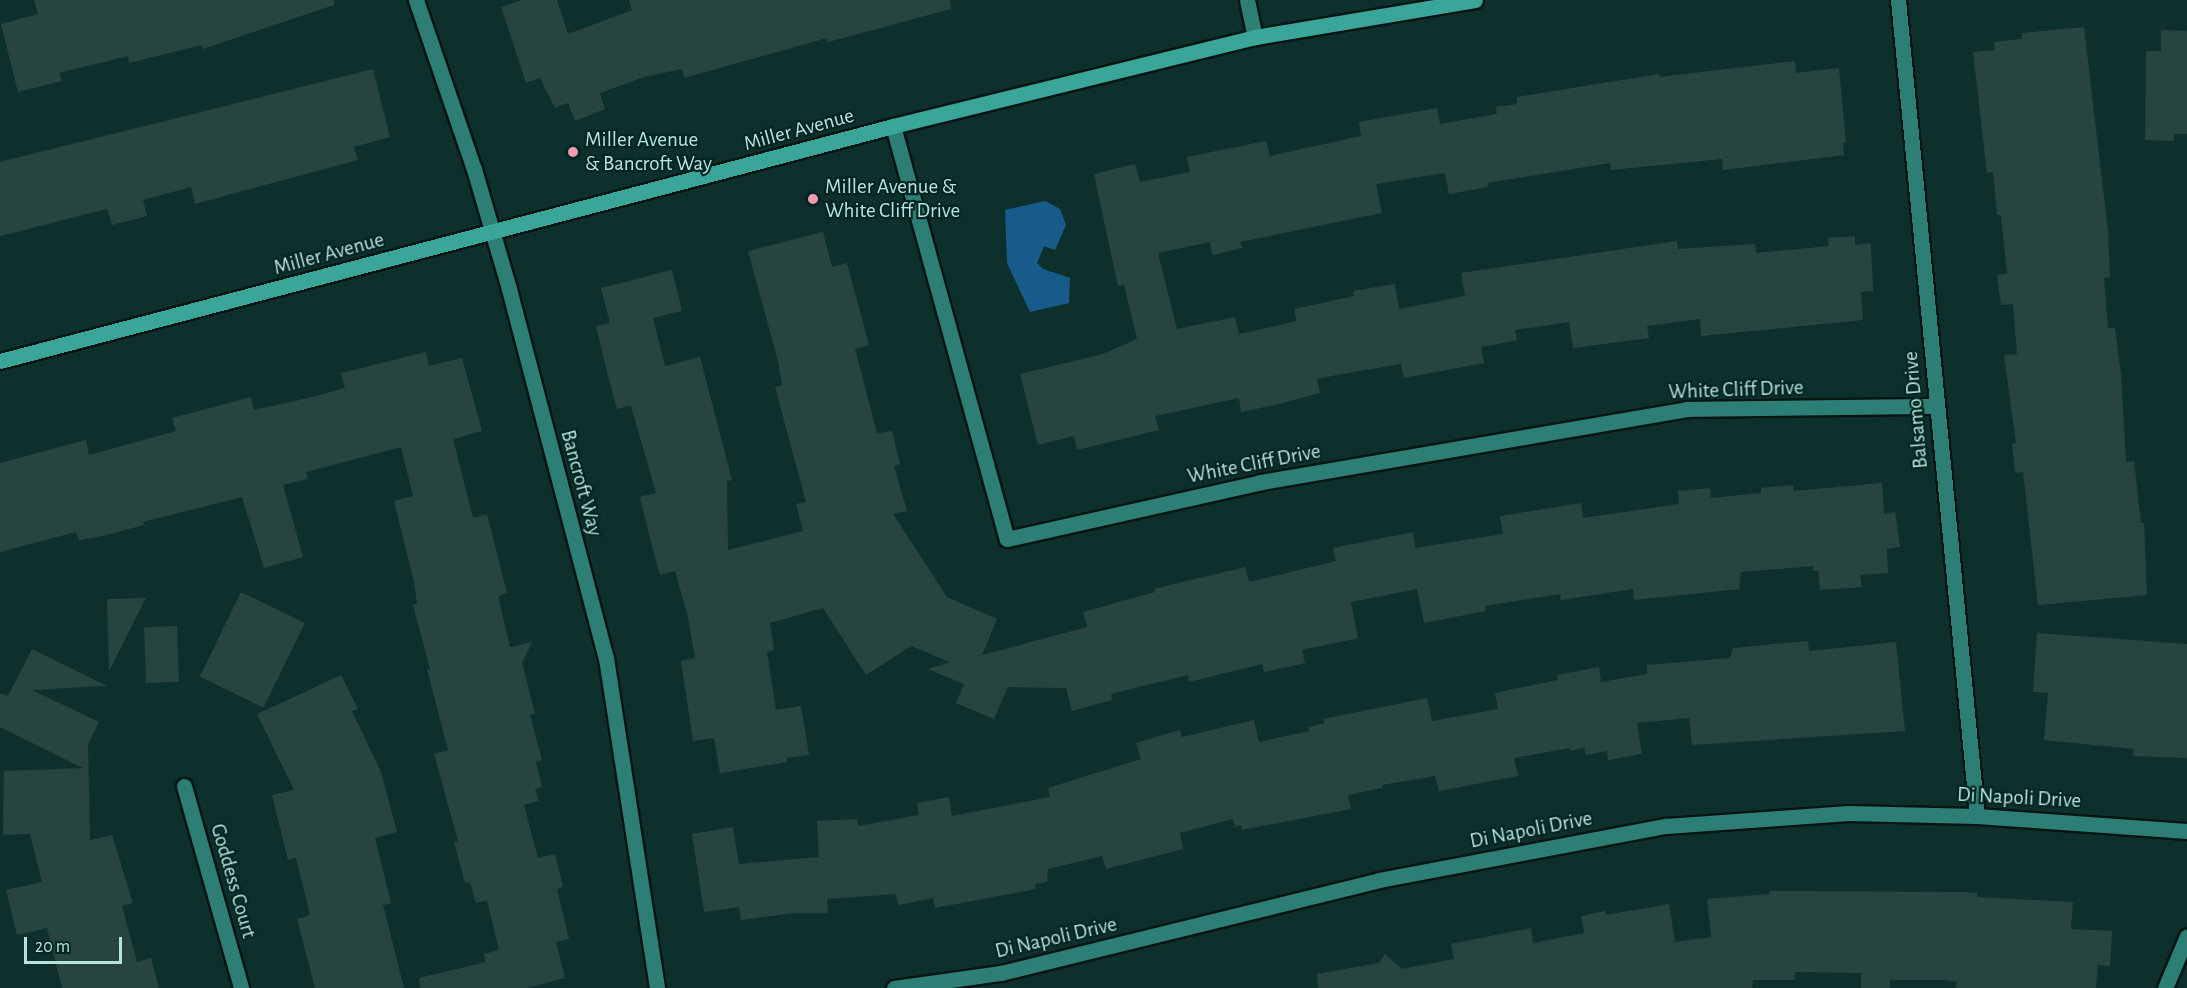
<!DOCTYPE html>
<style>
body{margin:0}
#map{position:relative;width:2187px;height:988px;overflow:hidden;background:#0e302c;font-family:"Alegreya Sans",sans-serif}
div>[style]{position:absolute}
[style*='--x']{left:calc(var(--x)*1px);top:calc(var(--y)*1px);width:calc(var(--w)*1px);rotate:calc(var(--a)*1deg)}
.water>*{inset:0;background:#175b8b}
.building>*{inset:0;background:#284440;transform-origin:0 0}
.roads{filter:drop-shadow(2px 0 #081513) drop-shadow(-2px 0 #081513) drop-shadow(0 2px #081513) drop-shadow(0 -2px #081513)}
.minor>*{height:15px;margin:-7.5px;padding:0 7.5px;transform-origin:7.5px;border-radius:7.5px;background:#2d7e74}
.major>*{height:15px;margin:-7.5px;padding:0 7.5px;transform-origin:7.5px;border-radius:7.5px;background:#3aa69a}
.dots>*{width:16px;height:16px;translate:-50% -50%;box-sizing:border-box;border:3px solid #042622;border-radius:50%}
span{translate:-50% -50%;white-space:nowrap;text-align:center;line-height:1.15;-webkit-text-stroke:4.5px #042622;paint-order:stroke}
.street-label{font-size:21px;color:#b6e4dd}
.poi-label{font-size:21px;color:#b6e4dd}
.left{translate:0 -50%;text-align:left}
.scale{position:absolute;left:24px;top:937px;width:98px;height:27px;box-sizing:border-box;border:3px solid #b6e4dd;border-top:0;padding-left:8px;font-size:18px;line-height:21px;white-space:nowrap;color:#b6e4dd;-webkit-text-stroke:4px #042622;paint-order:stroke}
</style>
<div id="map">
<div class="water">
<div style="clip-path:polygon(1045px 201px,1060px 209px,1066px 225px,1055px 250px,1044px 246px,1037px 263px,1043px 269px,1070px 278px,1069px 303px,1030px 312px,1007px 263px,1005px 210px)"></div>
</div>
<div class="building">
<div style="clip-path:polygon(34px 0,334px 0,334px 5px,203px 49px,202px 45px,129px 63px,128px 56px,59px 73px,62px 81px,18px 92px,1px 24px,38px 14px)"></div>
<div style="clip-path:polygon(522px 0,557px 0,568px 34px,632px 10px,629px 0,950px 0,951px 9px,828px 42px,827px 38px,684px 78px,682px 69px,644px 77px,600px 93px,605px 109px,575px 121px,568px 103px,555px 108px,540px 78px,526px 83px,501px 7px)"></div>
<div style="clip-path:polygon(2084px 27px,2108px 231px,2110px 277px,2104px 278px,2108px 328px,2115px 328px,2121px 374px,2126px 462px,2134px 461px,2141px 523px,2144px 523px,2147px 595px,2038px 605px,2023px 472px,2015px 473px,2012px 444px,2016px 443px,2004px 355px,2017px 354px,2013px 304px,2001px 305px,1997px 275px,2007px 274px,2001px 215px,1997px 215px,1993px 172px,1987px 173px,1973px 52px,1995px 50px,1994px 42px,2022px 39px,2022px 33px)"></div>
<div style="clip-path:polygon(2161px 30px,2187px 31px,2187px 134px,2174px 134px,2174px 141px,2145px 140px,2146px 51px,2161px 51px)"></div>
<div style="clip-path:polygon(1795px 61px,1796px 73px,1839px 68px,1846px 143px,1843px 143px,1844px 155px,1723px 170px,1722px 159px,1611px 170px,1610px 163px,1487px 183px,1488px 187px,1449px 194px,1445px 173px,1376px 184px,1382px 213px,1240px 242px,1242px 248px,1212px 255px,1210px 242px,1158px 253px,1177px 329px,1235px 317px,1239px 334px,1297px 321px,1294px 309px,1354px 296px,1353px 291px,1395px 284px,1399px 309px,1465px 296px,1461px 273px,1677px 241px,1678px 249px,1755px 244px,1756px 253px,1829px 246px,1828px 238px,1855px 236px,1855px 245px,1871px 243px,1873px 291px,1861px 292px,1863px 320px,1701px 336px,1700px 319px,1647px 326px,1649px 338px,1573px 348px,1569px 322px,1515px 330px,1517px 340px,1481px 347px,1484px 363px,1404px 378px,1401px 364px,1342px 374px,1317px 379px,1320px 393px,1275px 405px,1241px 412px,1239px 398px,1155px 416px,1159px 430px,1077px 450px,1074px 436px,1038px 445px,1020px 374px,1103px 354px,1137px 339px,1124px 285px,1118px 286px,1094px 174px,1135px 164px,1140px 182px,1190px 172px,1187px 157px,1266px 141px,1270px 156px,1361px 136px,1359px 122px,1437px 108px,1440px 124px,1497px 114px,1496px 107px,1517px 104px,1517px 97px,1659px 74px,1659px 77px)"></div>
<div style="clip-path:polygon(373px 69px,390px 137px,354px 147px,358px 160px,195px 204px,191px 187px,143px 200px,147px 216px,112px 225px,107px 209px,0 236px,0 162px)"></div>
<div style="clip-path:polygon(823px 232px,832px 267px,847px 263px,869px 345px,855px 349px,870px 406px,877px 434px,892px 431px,900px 464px,894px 466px,907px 511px,893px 514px,947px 597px,997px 619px,982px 655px,1087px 627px,1083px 612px,1155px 592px,1154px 589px,1245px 567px,1249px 582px,1336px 561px,1333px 548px,1413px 532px,1415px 548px,1503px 534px,1500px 516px,1581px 503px,1583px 518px,1679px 504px,1678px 491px,1710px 488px,1711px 498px,1761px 493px,1761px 488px,1793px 485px,1794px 491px,1882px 483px,1884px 514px,1895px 512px,1900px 547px,1887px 549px,1888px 573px,1860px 575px,1862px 587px,1820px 590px,1818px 571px,1813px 571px,1813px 566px,1741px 572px,1739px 589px,1634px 600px,1633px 589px,1561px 600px,1560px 594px,1485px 606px,1486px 611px,1424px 623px,1417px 589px,1351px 602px,1358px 638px,1302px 650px,1305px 663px,1264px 672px,1262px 664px,1189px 682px,1188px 675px,1111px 694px,1112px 700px,1072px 711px,1066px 688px,1008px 687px,994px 719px,956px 703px,964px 684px,928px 669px,950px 662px,911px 646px,866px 675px,823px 608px,770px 623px,774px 650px,767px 652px,776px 710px,801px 706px,809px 755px,786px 758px,787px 762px,720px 773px,714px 738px,693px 741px,681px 661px,695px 658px,687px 613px,675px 571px,660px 575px,651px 542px,640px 497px,656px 493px,631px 406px,617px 409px,608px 376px,596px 326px,610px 323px,601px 288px,672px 270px,682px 311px,653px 318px,665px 366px,700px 357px,732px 480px,727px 481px,728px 550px,803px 531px,796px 504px,806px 502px,775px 387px,782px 385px,778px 361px,748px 251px)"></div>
<div style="clip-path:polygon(426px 352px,429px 366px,462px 358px,482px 431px,453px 439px,473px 518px,487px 514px,507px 593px,498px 596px,510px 647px,532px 642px,522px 663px,535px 714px,530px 715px,542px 760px,536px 762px,542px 787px,535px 789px,539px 801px,524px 805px,538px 858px,555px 854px,563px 887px,557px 889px,569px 939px,556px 942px,565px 978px,527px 988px,420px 988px,419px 978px,486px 962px,484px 954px,499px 950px,487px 900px,476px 903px,470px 882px,465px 883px,454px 842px,458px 841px,434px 754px,448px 750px,427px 669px,430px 669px,413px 605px,417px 604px,414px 582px,394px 501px,413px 496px,401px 447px,306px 472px,308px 479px,283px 485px,303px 557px,264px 568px,242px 497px,143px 522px,144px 525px,103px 536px,79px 540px,76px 532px,0 552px,0 463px,86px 440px,89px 455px,176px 431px,172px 418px,251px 397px,254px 410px,313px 397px,345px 388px,341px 373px)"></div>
<div style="left:241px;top:592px;width:71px;height:94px;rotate:26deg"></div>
<div style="clip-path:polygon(146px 598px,109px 671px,107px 599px)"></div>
<div style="left:177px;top:626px;width:56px;height:33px;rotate:88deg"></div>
<div style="clip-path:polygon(2037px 633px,2187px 644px,2187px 758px,2133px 756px,2134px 749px,2044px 740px,2048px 693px,2033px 692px)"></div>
<div style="clip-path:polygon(1808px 641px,1809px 651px,1896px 642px,1905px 731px,1692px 745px,1689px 718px,1637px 723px,1642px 754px,1608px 760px,1607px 751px,1586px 755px,1584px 748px,1570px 751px,1570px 748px,1514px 758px,1518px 776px,1439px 791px,1435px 776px,1382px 785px,1382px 788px,1348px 795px,1351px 809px,1241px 830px,1241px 825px,1235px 827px,1233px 819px,1180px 833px,1183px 849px,1106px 869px,1102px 856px,1048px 869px,1047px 882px,1035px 884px,1036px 889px,935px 908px,933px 898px,898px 905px,896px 894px,827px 899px,828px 913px,793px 913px,741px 920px,739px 907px,704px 912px,692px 834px,733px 827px,739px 864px,819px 857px,817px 821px,857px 819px,858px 826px,919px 815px,917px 803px,949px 797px,952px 816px,1050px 797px,1048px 788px,1141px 759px,1136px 743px,1180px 730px,1182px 737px,1254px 720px,1259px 742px,1309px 731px,1308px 727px,1324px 723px,1323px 719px,1427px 698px,1432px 721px,1498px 709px,1495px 693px,1558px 680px,1557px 675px,1599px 667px,1601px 682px,1647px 674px,1647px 665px,1730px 658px,1733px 648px)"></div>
<div style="clip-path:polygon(32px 649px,107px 686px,32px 690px,99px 722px,88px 745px,90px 840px,112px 835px,133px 903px,122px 906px,137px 962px,151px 958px,159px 988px,62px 988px,47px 928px,17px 935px,6px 890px,42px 882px,30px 834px,3px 835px,4px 771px,83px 768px,0 727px,0 693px,8px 696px)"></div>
<div style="clip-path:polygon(341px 675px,358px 709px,352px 711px,381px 772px,397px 832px,375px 838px,391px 903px,383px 905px,404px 988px,315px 988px,297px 919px,310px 915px,296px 858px,288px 860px,272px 795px,294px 790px,257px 714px)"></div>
<div style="clip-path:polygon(1770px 891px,1962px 892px,1977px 893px,1977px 897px,2073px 902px,2071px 929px,2112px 931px,2110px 966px,2098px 965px,2096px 988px,1956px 988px,1957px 982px,1946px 980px,1890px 980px,1890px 988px,1861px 988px,1861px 973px,1795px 972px,1794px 980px,1753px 980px,1752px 988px,1318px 988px,1317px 974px,1379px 963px,1385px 954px,1402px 969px,1454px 959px,1451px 944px,1531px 928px,1533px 943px,1584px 933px,1581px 916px,1606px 911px,1606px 915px,1669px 904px,1675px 942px,1711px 937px,1707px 899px,1770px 894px)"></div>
</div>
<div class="roads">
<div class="minor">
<div style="--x:416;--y:0;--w:179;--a:71.1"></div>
<div style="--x:474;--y:169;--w:125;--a:73.7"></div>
<div style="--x:509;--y:289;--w:382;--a:75.3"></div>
<div style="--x:606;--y:658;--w:334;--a:81.2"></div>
<div style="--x:1247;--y:0;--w:38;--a:78"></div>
<div style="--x:1898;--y:0;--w:820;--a:84.47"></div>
<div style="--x:893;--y:126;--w:428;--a:74.6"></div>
<div style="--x:1007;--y:539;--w:260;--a:-12.6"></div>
<div style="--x:1261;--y:482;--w:432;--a:-9.7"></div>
<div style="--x:1687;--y:409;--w:249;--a:-0.7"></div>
<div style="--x:184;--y:786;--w:210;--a:74.2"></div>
<div style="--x:894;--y:988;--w:108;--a:-8"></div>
<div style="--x:1001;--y:973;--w:389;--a:-13.8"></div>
<div style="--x:1379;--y:880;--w:292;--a:-10.7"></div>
<div style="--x:1666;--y:826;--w:183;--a:-4.1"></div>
<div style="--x:1849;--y:813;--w:128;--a:1.3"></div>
<div style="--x:1977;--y:816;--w:211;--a:4.1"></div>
<div style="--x:2165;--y:988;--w:56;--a:-67.1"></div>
</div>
<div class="major">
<div style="--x:0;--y:361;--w:923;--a:-14.74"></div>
<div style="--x:893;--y:126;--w:373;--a:-13.8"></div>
<div style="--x:1255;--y:37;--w:223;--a:-9.5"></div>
</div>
</div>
<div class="dots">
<div style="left:573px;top:152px;background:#f29aaf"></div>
<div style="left:813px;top:199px;background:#f29aaf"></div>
</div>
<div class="street-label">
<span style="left:799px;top:130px;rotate:-15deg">Miller Avenue</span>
<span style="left:329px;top:254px;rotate:-15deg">Miller Avenue</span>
<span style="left:1736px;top:390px;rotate:-2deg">White Cliff Drive</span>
<span style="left:1916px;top:410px;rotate:-95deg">Balsamo Drive</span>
<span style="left:1254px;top:464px;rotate:-11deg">White Cliff Drive</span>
<span style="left:581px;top:483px;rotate:75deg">Bancroft Way</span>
<span style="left:2019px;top:798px;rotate:3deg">Di Napoli Drive</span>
<span style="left:1531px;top:830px;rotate:-11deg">Di Napoli Drive</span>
<span style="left:233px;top:881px;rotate:74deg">Goddess Court</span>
<span style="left:1056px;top:938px;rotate:-13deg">Di Napoli Drive</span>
</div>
<div class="poi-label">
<span class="left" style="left:585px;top:152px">Miller Avenue<br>&amp; Bancroft Way</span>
<span class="left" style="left:825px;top:199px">Miller Avenue &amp;<br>White Cliff Drive</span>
</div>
<div class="scale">20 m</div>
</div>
